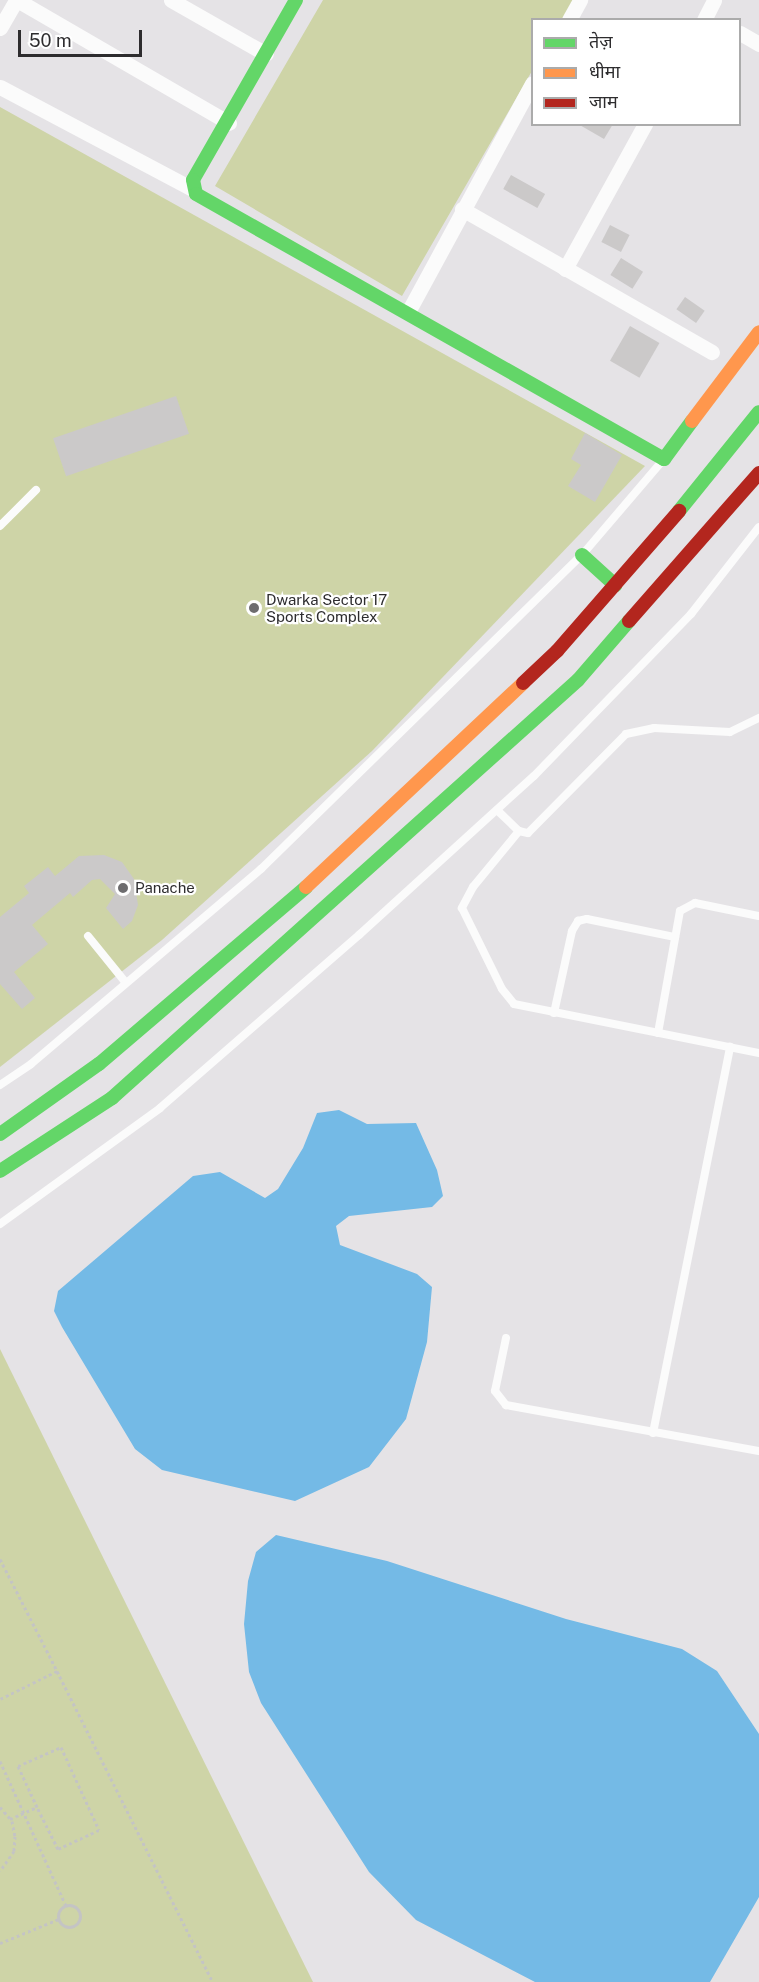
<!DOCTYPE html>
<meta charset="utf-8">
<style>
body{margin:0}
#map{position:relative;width:759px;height:1982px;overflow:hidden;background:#e5e3e6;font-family:"Public Sans","Noto Sans Devanagari",sans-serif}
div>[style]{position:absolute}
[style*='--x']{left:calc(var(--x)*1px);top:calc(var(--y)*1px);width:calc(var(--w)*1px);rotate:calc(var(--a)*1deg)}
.green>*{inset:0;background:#ced4a7}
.water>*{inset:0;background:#74bae6}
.building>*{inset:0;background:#cbc9c9;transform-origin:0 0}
.path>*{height:3px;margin-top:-1.5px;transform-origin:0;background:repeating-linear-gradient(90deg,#c4c4c4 0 3px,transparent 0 6px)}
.path>.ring{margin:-1.5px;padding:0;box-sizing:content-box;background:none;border:3px solid #c4c4c4;border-radius:50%}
.lane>*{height:8px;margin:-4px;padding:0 4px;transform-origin:4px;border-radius:4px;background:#fbfbfb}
.street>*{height:15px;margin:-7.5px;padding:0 7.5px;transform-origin:7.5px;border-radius:7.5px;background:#fbfbfb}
.fast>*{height:14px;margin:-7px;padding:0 7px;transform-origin:7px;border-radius:7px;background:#63d668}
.slow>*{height:14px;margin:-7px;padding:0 7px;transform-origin:7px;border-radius:7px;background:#ff974d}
.jam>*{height:14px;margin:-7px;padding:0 7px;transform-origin:7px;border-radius:7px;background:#b3261e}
.dots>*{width:16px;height:16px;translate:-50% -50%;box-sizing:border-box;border:3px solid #fff;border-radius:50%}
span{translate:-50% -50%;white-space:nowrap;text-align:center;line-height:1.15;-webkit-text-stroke:4.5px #fff;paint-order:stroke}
.poi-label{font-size:15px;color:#2d2c2e}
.left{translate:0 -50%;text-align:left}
.legend{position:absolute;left:531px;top:18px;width:210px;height:108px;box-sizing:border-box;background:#fff;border:2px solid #ababab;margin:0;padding:8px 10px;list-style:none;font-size:18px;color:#2d2c2e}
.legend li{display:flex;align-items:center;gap:12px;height:30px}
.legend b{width:30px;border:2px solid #ababab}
.scale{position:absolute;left:18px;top:30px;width:124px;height:27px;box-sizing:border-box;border:3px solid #2d2c2e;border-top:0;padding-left:8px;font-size:18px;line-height:21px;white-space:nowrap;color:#2d2c2e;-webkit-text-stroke:4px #fff;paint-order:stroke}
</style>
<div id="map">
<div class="green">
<div style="clip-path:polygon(323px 0,574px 0,563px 19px,532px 20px,532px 71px,402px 296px,215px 186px)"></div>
<div style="clip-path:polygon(0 107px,645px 466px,372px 751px,162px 940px,0 1067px)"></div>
<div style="clip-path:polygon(0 1349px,313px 1982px,0 1982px)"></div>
</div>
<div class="water">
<div style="clip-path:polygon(339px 1110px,367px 1124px,416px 1123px,437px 1170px,443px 1196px,432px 1207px,349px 1216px,336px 1226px,340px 1245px,417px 1274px,432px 1287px,427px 1342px,406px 1419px,369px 1467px,295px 1501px,162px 1470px,135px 1449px,62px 1327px,54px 1311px,58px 1291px,193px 1176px,220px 1172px,265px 1198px,278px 1189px,303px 1148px,317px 1113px)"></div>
<div style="clip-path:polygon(276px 1535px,387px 1561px,566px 1619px,682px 1649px,717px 1671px,759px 1734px,759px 1897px,710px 1982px,535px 1982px,416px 1920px,369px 1872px,261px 1703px,249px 1672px,244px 1624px,248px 1581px,256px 1552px)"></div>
</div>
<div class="building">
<div style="clip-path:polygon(578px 124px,613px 124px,604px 139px)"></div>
<div style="left:511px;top:175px;width:39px;height:16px;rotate:29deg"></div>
<div style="left:610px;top:225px;width:22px;height:19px;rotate:27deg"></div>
<div style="left:621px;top:258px;width:26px;height:20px;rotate:32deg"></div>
<div style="left:685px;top:297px;width:24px;height:15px;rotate:35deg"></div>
<div style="left:630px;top:326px;width:34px;height:40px;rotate:30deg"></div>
<div style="left:176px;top:396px;width:40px;height:130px;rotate:71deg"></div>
<div style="clip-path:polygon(585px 433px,622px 455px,595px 502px,568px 486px,581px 465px,571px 459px)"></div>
<div style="clip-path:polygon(104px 855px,122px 862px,134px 879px,138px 905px,132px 921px,123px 929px,106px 908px,115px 894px,100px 879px,92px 880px,73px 897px,70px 893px,32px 925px,48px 944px,14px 972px,35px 998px,22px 1009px,0 984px,0 917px,29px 893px,24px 886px,48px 867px,55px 876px,79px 856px)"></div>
</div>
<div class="path">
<div style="--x:0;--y:1559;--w:126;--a:63"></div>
<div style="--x:57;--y:1671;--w:64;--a:153.8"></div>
<div style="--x:57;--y:1671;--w:348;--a:63.4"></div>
<div style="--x:0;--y:1761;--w:159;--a:65.5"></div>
<div style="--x:0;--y:1807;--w:18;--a:49"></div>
<div style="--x:12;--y:1821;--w:15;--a:79"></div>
<div style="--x:15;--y:1836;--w:15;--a:94"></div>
<div style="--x:14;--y:1851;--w:24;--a:125"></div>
<div style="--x:10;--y:1819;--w:30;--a:-24"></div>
<div style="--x:37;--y:1807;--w:45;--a:-114.9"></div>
<div style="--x:18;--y:1766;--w:47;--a:-23.8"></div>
<div style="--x:61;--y:1747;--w:91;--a:65.4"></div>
<div style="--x:99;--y:1830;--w:45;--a:155.1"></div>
<div style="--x:58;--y:1849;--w:47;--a:-116.6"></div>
<div class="ring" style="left:58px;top:1905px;width:19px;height:19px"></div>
<div style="--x:0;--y:1943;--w:64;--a:-22.1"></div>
</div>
<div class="lane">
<div style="--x:0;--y:526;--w:51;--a:-45"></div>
<div style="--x:497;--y:810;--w:30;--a:44"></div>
<div style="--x:519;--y:831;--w:9;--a:13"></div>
<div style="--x:528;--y:833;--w:139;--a:-45.3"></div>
<div style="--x:626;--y:734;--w:29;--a:-12"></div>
<div style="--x:654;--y:728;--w:76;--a:3"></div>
<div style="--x:730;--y:732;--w:32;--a:-26"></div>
<div style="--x:519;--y:831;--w:72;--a:129.4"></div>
<div style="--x:473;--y:887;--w:24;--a:118"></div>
<div style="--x:462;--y:908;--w:90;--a:63.7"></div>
<div style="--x:502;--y:989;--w:19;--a:51"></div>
<div style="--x:514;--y:1004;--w:250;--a:11.3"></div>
<div style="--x:88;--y:936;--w:60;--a:51"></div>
<div style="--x:554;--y:1013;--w:84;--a:-77.6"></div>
<div style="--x:572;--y:931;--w:12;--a:-59"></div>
<div style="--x:578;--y:921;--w:9;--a:-13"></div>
<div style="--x:587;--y:919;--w:90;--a:11.6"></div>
<div style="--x:658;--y:1033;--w:124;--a:-79.8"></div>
<div style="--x:680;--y:911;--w:17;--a:-28"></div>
<div style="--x:695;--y:903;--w:65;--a:11.5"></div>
<div style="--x:0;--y:1085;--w:37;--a:-34"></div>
<div style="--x:31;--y:1064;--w:302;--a:-40.3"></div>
<div style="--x:261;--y:869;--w:449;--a:-44.4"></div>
<div style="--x:582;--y:555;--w:125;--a:-49.5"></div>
<div style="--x:0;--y:1224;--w:198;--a:-35.9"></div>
<div style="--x:160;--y:1108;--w:264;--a:-41"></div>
<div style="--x:359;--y:935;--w:236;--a:-42.3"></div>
<div style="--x:534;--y:776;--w:226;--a:-45.9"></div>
<div style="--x:691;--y:614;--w:110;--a:-52"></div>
<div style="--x:506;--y:1338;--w:54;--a:101.7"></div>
<div style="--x:495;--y:1391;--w:18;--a:52"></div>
<div style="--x:506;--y:1405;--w:257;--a:10.3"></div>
<div style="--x:653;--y:1433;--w:394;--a:-78.7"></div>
</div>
<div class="street">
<div style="--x:17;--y:0;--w:245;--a:30.1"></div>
<div style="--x:171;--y:0;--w:109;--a:29.6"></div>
<div style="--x:569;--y:20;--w:23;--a:-61"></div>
<div style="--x:704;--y:20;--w:22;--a:-63"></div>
<div style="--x:0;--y:28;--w:32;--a:-60"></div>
<div style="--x:740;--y:33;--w:22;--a:30"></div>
<div style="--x:0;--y:87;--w:218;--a:27.9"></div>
<div style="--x:462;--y:209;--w:288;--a:29.8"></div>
<div style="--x:565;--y:269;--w:166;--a:-61.1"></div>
<div style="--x:408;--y:312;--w:260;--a:-61.5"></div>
</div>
<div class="fast">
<div style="--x:296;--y:0;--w:207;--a:119.8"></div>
<div style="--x:193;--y:180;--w:14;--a:78"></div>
<div style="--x:196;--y:194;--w:538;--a:29.52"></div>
<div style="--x:664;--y:459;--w:47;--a:-53.6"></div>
<div style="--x:679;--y:511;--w:127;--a:-51.1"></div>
<div style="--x:582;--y:555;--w:45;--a:42.3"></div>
<div style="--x:0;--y:1134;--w:121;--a:-35.3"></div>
<div style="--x:99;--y:1064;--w:272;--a:-40.5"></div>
<div style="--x:0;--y:1171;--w:134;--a:-33.1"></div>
<div style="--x:112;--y:1098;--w:626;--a:-41.89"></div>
<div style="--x:578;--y:680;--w:78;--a:-49.2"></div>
</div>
<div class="slow">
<div style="--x:692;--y:421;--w:111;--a:-53"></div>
<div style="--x:306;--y:887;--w:298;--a:-43.2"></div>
</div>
<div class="jam">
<div style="--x:629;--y:621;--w:197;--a:-48.7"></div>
<div style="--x:523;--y:683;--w:47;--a:-43.3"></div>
<div style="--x:557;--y:651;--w:186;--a:-48.9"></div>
</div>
<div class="dots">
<div style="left:254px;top:608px;background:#6d6c6e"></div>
<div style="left:123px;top:888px;background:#6d6c6e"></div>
</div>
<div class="poi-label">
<span class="left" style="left:266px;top:608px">Dwarka Sector 17<br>Sports Complex</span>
<span class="left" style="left:135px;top:888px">Panache</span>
</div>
<ul class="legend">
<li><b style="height:8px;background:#63d668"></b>तेज़</li>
<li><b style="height:8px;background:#ff974d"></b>धीमा</li>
<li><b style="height:8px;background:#b3261e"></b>जाम</li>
</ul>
<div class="scale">50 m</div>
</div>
